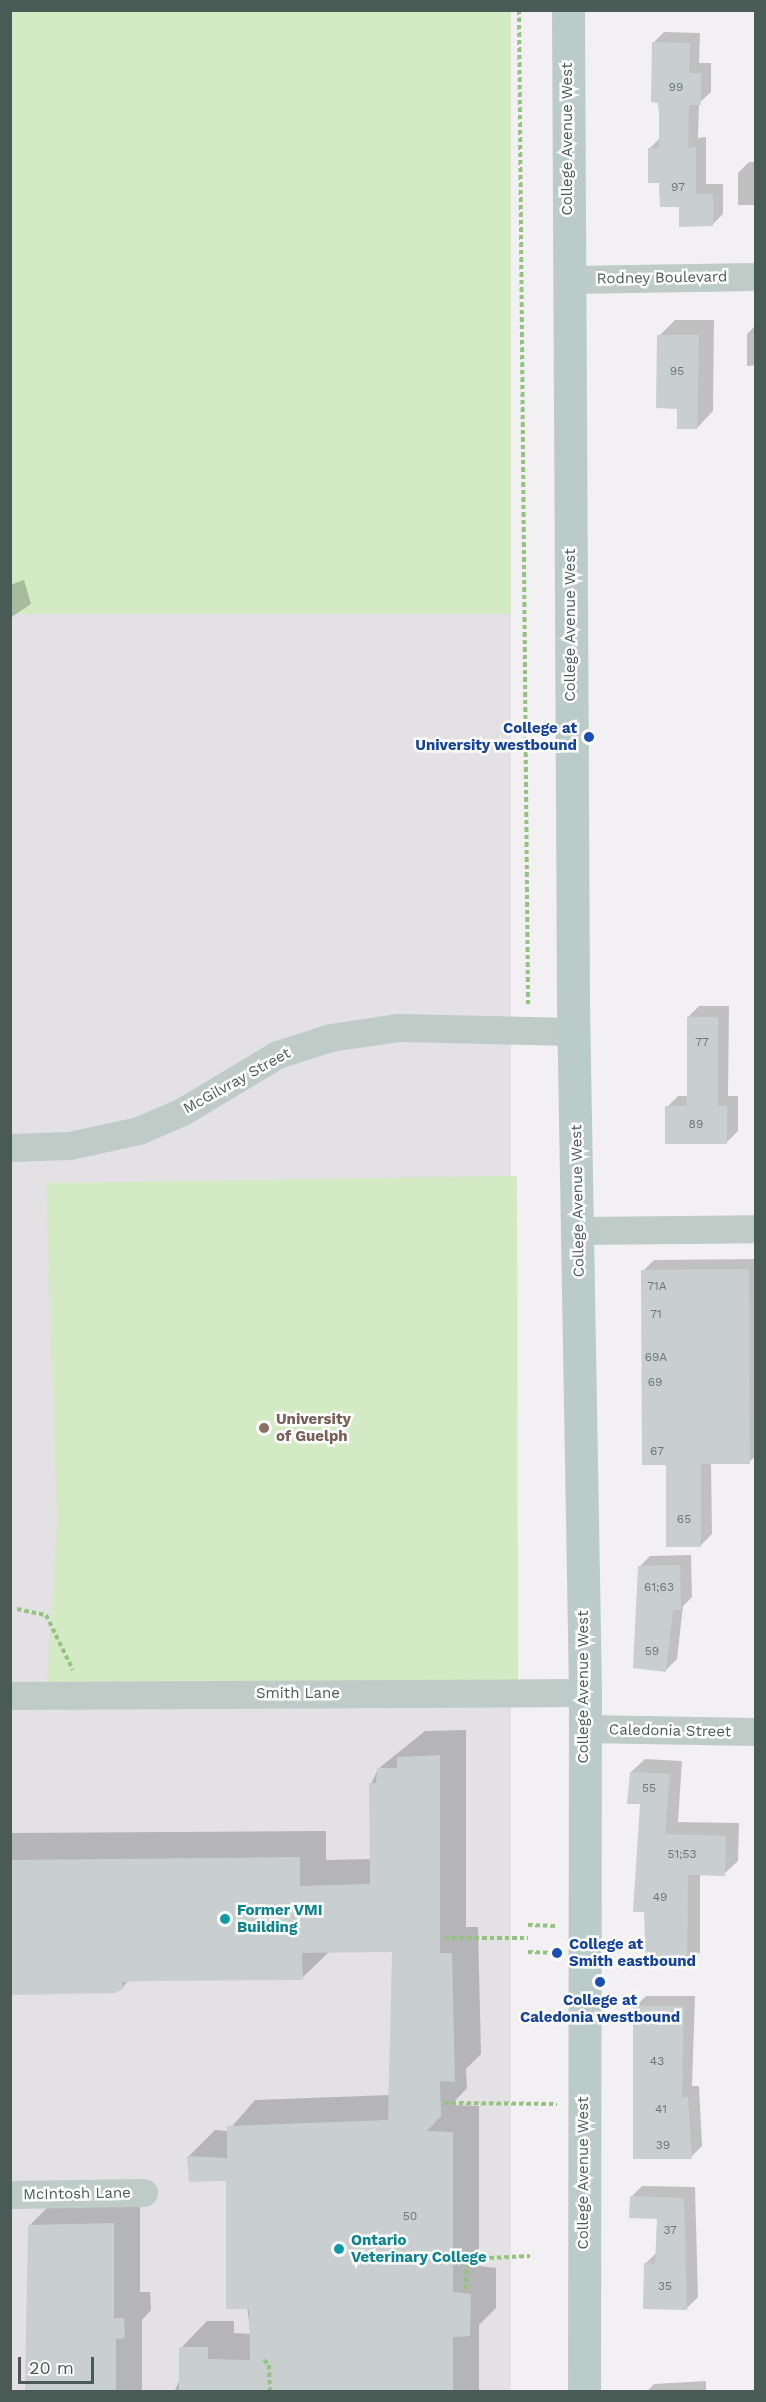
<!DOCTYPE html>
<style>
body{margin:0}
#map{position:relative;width:766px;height:2402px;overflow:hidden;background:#f2f0f2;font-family:"Work Sans",sans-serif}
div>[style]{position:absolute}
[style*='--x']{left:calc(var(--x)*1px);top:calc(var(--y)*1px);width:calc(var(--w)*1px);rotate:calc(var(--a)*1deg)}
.education>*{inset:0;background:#e3e1e4;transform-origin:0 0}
.green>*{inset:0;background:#d3eac4;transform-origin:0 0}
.shadow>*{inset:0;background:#0003}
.building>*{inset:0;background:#c8cfce}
.path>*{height:4px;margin-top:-2px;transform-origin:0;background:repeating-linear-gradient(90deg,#92c480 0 4.5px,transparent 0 7.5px)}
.minor>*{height:28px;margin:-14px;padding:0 14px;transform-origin:14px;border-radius:14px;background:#becbc6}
.secondary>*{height:33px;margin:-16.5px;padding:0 16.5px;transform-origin:16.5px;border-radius:16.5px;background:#bbccc8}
.dots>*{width:16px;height:16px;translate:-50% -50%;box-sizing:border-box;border:3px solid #fff;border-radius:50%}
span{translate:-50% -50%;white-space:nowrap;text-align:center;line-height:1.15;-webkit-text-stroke:5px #fff;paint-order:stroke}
.number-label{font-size:12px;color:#6a7874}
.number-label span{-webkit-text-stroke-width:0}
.street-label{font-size:15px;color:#4a5b56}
.transit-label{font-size:15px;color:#164399;font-weight:700}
.right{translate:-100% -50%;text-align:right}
.left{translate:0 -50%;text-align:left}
.education-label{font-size:15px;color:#785e54;font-weight:700}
.culture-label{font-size:15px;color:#0d838f;font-weight:700}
.frame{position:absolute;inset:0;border:12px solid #4a5b56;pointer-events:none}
.scale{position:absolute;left:18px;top:2357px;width:76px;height:27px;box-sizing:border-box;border:3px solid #4a5b56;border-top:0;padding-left:8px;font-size:18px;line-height:21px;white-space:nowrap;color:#4a5b56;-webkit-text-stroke:4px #fff;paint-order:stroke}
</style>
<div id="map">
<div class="education">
<div style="left:11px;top:11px;width:500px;height:2381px"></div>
</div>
<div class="green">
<div style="left:10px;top:11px;width:501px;height:603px"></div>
<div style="clip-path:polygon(517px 1176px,518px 1680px,47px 1685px,57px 1521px,46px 1183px)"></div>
</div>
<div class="shadow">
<div style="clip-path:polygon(664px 32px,700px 33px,699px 63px,711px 63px,711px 92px,699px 103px,698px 138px,706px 137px,706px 184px,723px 184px,723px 214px,712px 225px,680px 206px,661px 181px,649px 149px,661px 137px,653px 43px)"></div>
<div style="clip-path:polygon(749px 162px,756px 162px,756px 205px,738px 205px,738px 173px)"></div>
<div style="clip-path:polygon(675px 320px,714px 320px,713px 411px,697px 428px,679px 407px,659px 336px)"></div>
<div style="clip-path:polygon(756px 325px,756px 365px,747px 366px,747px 334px)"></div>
<div style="clip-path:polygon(24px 580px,31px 604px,10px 618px,10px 585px)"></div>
<div style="clip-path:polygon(699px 1006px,729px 1006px,728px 1096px,738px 1096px,738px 1131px,727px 1142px,667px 1107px,678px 1096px,688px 1096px,688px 1017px)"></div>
<div style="clip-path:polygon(756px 1259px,756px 1456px,749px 1462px,711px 1463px,712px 1534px,701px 1545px,667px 1463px,643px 1271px,654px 1260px)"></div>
<div style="clip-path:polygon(691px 1555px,692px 1597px,683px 1606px,677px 1659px,666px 1670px,639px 1567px,650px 1556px)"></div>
<div style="clip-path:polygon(466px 1730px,466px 1927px,478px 1927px,481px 2054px,466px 2069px,467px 2088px,451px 2105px,479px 2106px,479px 2266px,496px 2268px,496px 2308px,479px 2325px,479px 2392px,174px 2392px,180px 2379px,181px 2348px,207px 2321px,234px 2321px,234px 2333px,251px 2334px,228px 2180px,188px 2157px,215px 2130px,228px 2131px,255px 2100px,390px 2095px,393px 1951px,329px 1952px,302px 1978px,129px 1980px,122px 1988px,10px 1993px,10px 1833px,326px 1831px,326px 1860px,372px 1859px,371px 1784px,378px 1769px,425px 1731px)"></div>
<div style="clip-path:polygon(645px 1759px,682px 1761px,678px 1822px,739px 1823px,738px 1861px,724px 1874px,700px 1874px,700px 1952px,687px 1966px,631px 1772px)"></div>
<div style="clip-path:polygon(646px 1996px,695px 1996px,692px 2086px,699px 2086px,702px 2146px,691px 2157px,635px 2007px)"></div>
<div style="clip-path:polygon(642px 2186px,695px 2187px,698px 2297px,687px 2308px,645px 2264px,656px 2253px,658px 2217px,631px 2197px)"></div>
<div style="clip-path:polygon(140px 2197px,140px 2292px,150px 2292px,151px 2310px,142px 2320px,142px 2392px,28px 2392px,29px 2226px,56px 2199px)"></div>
<div style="clip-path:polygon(706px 2381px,706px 2392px,646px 2392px,654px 2384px)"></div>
</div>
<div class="building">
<div style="clip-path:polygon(652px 42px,690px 43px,689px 73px,701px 73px,701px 105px,689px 105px,688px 148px,696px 147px,696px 194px,713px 194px,713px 226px,679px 227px,679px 207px,660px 207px,659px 183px,648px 183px,648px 148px,659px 148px,659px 103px,651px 102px)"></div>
<div style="clip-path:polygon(657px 335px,699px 335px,697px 429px,677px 429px,677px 409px,656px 408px)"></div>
<div style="clip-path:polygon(687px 1017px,718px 1017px,718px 1106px,727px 1106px,727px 1144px,665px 1144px,665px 1106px,687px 1106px)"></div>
<div style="clip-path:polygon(749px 1269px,750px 1464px,701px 1464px,701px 1547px,666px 1547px,666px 1465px,642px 1465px,641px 1270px)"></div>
<div style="clip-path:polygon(680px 1565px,681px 1610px,673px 1610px,666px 1672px,633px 1668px,638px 1566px)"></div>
<div style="clip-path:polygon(440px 1755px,440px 1953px,452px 1953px,455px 2082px,440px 2081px,441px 2116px,427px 2131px,453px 2132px,453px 2292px,471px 2294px,470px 2336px,453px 2337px,453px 2391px,179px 2391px,179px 2347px,208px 2347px,208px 2359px,250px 2360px,249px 2309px,226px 2309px,226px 2181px,189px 2182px,187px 2156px,227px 2158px,227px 2126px,388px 2120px,392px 1952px,302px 1953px,303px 1980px,147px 1981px,122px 1982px,123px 1989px,115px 1993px,10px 1995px,10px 1860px,300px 1857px,300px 1886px,370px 1884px,369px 1783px,376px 1783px,377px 1768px,397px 1768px,397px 1757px)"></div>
<div style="clip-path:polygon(630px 1772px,670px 1774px,665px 1834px,726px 1836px,725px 1876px,688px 1875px,687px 1967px,646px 1968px,644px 1912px,633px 1912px,640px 1804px,627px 1804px)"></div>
<div style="clip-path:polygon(633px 2006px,684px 2006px,682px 2097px,688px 2097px,692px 2159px,633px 2159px)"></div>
<div style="clip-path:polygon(630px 2196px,684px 2198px,687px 2310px,643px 2309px,644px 2263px,655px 2264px,657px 2219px,629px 2218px)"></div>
<div style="clip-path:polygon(114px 2223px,114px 2318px,124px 2318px,125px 2338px,116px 2339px,116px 2391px,25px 2391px,28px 2225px)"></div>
</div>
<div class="path">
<div style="--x:519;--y:10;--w:994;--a:89.48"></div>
<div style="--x:17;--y:1609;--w:30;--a:12"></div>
<div style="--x:46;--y:1615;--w:61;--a:63.9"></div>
<div style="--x:528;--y:1925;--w:29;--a:2"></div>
<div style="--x:445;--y:1938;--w:83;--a:0"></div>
<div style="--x:528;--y:1952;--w:29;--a:2"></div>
<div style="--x:444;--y:2103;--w:113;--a:0.5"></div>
<div style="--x:466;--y:2289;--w:30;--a:-88"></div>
<div style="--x:467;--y:2259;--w:63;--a:-2.7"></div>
<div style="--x:264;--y:2360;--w:7;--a:45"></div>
<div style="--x:269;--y:2365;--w:27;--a:88"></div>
</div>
<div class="minor">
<div style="--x:569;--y:280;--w:187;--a:-0.9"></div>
<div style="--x:10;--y:1148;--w:60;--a:-1.9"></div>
<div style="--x:70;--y:1146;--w:71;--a:-12.3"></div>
<div style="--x:139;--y:1131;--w:48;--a:-23.4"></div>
<div style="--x:183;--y:1112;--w:111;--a:-31"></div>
<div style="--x:278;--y:1055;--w:56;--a:-17.8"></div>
<div style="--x:331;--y:1038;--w:69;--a:-8.4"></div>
<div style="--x:399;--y:1028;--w:175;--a:1.3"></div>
<div style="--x:579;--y:1231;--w:177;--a:-0.6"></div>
<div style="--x:10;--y:1696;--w:575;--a:-0.3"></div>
<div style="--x:585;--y:1729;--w:171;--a:1"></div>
<div style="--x:10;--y:2195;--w:134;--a:-0.9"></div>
</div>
<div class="secondary">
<div style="--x:568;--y:10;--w:994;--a:89.71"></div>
<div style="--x:573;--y:1004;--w:689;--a:89"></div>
<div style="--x:585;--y:1693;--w:699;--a:90.08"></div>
</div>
<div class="dots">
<div style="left:589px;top:737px;background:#1a4fb4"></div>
<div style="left:264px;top:1428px;background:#8d6e63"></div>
<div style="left:225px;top:1919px;background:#0f9aa8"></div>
<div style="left:557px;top:1953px;background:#1a4fb4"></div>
<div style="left:600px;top:1982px;background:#1a4fb4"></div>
<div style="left:339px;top:2249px;background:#0f9aa8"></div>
</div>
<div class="number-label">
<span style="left:676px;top:88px">99</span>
<span style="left:678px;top:188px">97</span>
<span style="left:677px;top:372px">95</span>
<span style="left:702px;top:1043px">77</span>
<span style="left:696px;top:1125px">89</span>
<span style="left:657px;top:1287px">71A</span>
<span style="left:656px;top:1315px">71</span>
<span style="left:656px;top:1358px">69A</span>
<span style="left:655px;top:1383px">69</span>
<span style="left:657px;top:1452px">67</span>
<span style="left:684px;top:1520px">65</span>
<span style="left:659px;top:1588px">61;63</span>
<span style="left:652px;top:1652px">59</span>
<span style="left:649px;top:1789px">55</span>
<span style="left:682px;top:1855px">51;53</span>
<span style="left:660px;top:1898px">49</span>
<span style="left:657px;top:2062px">43</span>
<span style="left:661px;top:2110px">41</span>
<span style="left:663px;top:2146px">39</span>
<span style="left:410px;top:2217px">50</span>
<span style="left:670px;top:2231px">37</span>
<span style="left:665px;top:2287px">35</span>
</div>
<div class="street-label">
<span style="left:568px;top:139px;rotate:-90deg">College Avenue West</span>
<span style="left:662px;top:278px;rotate:-1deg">Rodney Boulevard</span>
<span style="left:571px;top:625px;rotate:-90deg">College Avenue West</span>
<span style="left:237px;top:1081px;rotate:-29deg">McGilvray Street</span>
<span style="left:578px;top:1201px;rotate:-91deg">College Avenue West</span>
<span style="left:584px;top:1687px;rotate:-90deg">College Avenue West</span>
<span style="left:298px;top:1694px">Smith Lane</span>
<span style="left:670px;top:1731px;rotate:1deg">Caledonia Street</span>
<span style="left:584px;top:2173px;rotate:-90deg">College Avenue West</span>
<span style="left:77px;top:2194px;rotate:-1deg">McIntosh Lane</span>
</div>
<div class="transit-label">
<span class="right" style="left:577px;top:737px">College at<br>University westbound</span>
<span class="left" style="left:569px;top:1953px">College at<br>Smith eastbound</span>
<span style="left:600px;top:2009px">College at<br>Caledonia westbound</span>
</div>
<div class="education-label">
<span class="left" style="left:276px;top:1428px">University<br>of Guelph</span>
</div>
<div class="culture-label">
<span class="left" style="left:237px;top:1919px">Former VMI<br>Building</span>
<span class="left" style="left:351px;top:2249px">Ontario<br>Veterinary College</span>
</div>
<div class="frame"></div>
<div class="scale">20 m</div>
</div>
